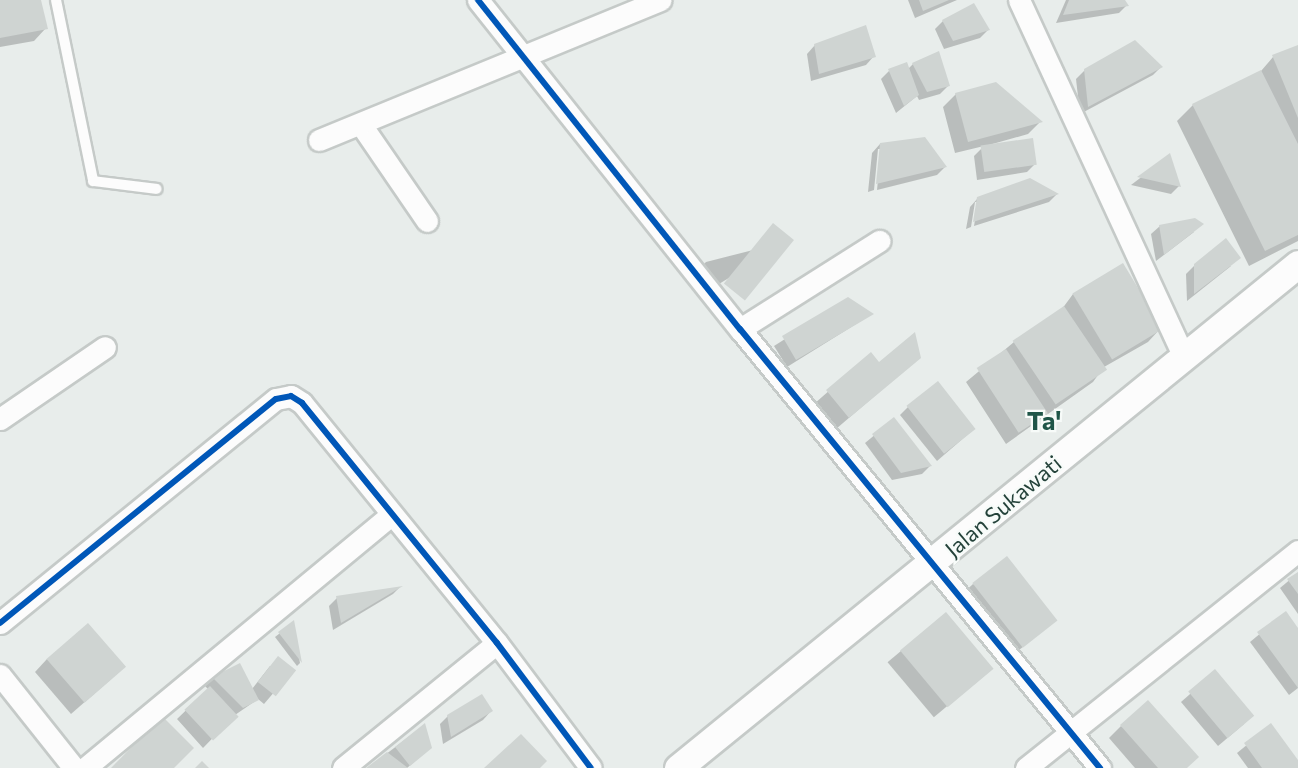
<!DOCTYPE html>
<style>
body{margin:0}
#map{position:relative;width:1298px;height:768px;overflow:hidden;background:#e8edeb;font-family:Commissioner,sans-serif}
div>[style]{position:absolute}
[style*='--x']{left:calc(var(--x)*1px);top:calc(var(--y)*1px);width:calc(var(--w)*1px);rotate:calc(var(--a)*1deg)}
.shadow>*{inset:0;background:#0003;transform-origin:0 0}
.building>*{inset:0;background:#cfd4d2;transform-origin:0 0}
.roads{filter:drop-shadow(2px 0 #c5cac8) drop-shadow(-2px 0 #c5cac8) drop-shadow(0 2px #c5cac8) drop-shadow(0 -2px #c5cac8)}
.service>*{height:10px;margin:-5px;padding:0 5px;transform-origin:5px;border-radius:5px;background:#fcfcfc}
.minor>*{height:21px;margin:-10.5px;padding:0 10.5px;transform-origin:10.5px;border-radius:10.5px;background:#fcfcfc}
.tertiary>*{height:27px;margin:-13.5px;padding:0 13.5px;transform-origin:13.5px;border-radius:13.5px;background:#fcfcfc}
.cycleway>*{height:6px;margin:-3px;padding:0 3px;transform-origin:3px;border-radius:3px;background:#0057b8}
span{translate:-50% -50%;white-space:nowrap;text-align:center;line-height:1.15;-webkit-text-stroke:4.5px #f7fbf9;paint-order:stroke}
.street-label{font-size:22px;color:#24423a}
.quarter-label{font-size:26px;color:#1f5548;font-weight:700}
</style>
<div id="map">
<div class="shadow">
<div style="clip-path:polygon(0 0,39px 0,46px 28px,34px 41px,0 47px)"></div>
<div style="clip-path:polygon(908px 0,957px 0,915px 18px)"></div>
<div style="clip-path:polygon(1066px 0,1123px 0,1127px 5px,1119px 13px,1056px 23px)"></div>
<div style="clip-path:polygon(943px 21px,988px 30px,980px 38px,944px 49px,935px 29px)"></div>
<div style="clip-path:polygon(815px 45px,874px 56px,866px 65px,811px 81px,807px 54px)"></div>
<div style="clip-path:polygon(1298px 47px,1298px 241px,1249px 266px,1177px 121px,1193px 105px,1261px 71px,1273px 57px)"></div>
<div style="clip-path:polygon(913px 64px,948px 86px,940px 94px,919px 100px,917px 96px,896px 113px,881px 79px,889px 71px,908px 69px)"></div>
<div style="clip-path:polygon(1161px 67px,1153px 75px,1080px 114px,1076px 79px,1085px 70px)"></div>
<div style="clip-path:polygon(956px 94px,1040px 122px,1028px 134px,989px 145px,1035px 164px,1027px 172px,977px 180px,974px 156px,984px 146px,955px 153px,943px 107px)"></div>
<div style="clip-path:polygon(880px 144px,945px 167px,937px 175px,877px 190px,881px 149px,878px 149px,874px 190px,868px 192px,872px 153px)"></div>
<div style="clip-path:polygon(1169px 156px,1179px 186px,1171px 194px,1131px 185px)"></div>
<div style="clip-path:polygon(1057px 194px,1049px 202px,974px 226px,978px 202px,975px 202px,971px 227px,966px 229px,970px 207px,978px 198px)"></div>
<div style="clip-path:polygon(1160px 226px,1194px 232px,1156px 261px,1151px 234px)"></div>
<div style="clip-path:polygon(792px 240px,709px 290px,698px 270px,706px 262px)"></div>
<div style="clip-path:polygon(1195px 265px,1231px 266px,1187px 301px,1186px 274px)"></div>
<div style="clip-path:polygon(1073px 294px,1160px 329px,1148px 342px,1104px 367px,1093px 382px,1006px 444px,966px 382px,1014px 342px,1062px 309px)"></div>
<div style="clip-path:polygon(848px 299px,872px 314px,787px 367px,774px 346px)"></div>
<div style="clip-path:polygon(871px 354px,879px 364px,920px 357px,836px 429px,814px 404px)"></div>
<div style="clip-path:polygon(908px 407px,974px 429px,937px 461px,900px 415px)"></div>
<div style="clip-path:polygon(894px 419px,930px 466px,922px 474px,892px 480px,865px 443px)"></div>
<div style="clip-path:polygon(1298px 573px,1298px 614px,1280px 588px)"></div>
<div style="clip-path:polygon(973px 584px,1055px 621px,1008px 659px,960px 596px)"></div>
<div style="clip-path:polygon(399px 588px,393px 594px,333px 630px,329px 606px,337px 598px)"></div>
<div style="clip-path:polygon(1285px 613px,1298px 630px,1298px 688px,1289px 695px,1250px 642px)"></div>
<div style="left:945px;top:614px;width:72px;height:75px;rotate:50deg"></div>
<div style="clip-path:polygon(293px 623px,300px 663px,297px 666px,275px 637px)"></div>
<div style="clip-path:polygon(47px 659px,111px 679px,71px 714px,35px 672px)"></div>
<div style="clip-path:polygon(240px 665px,252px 689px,270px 666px,293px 670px,264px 704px,258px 699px,235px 715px,203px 748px,177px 719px,208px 689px,205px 686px,213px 678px)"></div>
<div style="clip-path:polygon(1215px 672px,1244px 724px,1218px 746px,1181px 702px)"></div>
<div style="clip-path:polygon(491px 711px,483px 720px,443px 744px,440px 724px,448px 716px)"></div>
<div style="clip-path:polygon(424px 725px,421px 756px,407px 768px,368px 768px)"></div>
<div style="clip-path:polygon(1121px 726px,1186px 768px,1135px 768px,1109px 738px)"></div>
<div style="clip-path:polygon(1270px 726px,1298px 763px,1298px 768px,1248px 768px,1237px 753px)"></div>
</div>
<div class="building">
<div style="clip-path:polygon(0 0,41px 0,48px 29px,0 38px)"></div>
<div style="clip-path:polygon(919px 0,949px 0,923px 11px)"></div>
<div style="clip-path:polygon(1069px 0,1125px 0,1129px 6px,1063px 15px)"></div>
<div style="clip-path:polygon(974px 3px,990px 30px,953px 41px,942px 20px)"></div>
<div style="clip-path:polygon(866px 25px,876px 57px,819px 74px,814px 44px)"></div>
<div style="clip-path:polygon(1135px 40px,1163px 67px,1088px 107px,1084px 69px)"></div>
<div style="clip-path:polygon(1298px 45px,1298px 118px,1272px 55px)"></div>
<div style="clip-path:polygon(939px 51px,950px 86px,927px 92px,912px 63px)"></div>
<div style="clip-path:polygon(907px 62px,919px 95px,904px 106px,888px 69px)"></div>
<div style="clip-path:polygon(1261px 70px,1298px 144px,1298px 235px,1265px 251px,1192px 104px)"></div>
<div style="clip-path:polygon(996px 82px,1043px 122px,968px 142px,955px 93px)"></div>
<div style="clip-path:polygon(925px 137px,947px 167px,876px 184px,880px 143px)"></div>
<div style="left:1033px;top:138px;width:27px;height:53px;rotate:82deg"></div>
<div style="clip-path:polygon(1170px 153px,1181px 187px,1137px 177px)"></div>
<div style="clip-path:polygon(1030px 178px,1059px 194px,973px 222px,977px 197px)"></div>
<div style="clip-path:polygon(1195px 218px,1204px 224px,1164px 255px,1159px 225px)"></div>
<div style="left:773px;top:223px;width:27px;height:78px;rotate:39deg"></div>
<div style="clip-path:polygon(1226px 238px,1241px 258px,1194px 294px,1194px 264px)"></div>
<div style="left:1123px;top:263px;width:77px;height:59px;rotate:59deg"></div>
<div style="clip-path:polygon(848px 297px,874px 314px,796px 360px,782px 336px)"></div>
<div style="left:1064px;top:306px;width:77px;height:62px;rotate:56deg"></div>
<div style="clip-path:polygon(915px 332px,921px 358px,849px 418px,826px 390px,871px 352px,879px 362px)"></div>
<div style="left:1006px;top:349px;width:77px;height:35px;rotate:57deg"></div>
<div style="left:938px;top:381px;width:61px;height:40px;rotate:52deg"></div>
<div style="clip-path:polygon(894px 417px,932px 466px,901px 473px,872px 434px)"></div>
<div style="left:1007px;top:556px;width:82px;height:44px;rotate:52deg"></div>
<div style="clip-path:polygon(1298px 572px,1298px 594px,1287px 579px)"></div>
<div style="clip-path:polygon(403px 586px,341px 623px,336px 596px)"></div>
<div style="clip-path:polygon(1286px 611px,1298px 628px,1298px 688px,1257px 632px)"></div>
<div style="left:946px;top:612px;width:74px;height:60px;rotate:50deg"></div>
<div style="clip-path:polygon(294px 620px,302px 663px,278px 632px)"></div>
<div style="left:88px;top:623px;width:58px;height:55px;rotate:49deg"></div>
<div style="left:278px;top:656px;width:23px;height:33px;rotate:38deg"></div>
<div style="clip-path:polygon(240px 663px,259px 700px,243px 708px,212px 677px)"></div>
<div style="left:1215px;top:669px;width:61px;height:35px;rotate:50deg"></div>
<div style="left:210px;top:686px;width:42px;height:35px;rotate:47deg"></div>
<div style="clip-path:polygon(482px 694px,493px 711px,451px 737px,447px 715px)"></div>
<div style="clip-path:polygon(1148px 700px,1199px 757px,1187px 768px,1158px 768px,1120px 725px)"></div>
<div style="clip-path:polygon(162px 716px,194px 748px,174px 768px,111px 768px)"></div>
<div style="clip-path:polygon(425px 723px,432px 748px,410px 766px,395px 747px)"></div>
<div style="clip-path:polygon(1271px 723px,1298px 760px,1298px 768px,1262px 768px,1244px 743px)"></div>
<div style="clip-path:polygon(521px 734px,547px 761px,540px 768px,484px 768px)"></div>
<div style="clip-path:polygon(387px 752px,408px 768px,366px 768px)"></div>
<div style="clip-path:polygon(202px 761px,209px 768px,195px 768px)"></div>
</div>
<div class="roads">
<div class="service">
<div style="--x:56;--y:0;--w:185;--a:78.4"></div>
<div style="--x:93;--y:181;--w:64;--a:7.1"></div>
</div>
<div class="minor">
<div style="--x:478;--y:0;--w:421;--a:51.5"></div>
<div style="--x:740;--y:329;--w:568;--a:50.65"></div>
<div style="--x:1019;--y:0;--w:391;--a:65.2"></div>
<div style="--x:362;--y:126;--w:115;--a:55.6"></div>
<div style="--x:319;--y:140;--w:369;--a:-22.3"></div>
<div style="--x:740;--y:329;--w:165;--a:-32.3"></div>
<div style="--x:0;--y:419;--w:127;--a:-34.4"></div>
<div style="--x:0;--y:623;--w:355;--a:-39.1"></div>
<div style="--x:276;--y:399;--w:15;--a:-11"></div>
<div style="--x:291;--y:396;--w:13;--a:32"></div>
<div style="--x:302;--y:403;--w:309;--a:50.9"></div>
<div style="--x:497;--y:643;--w:156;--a:53.1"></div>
<div style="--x:0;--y:675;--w:119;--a:51.5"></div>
<div style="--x:85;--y:768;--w:398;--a:-39.6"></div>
<div style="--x:343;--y:768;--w:198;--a:-39.1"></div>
<div style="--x:1026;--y:768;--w:348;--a:-38.6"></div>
</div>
<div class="tertiary">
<div style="--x:678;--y:768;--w:799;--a:-39.11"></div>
</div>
</div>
<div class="cycleway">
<div style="--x:478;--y:0;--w:421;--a:51.5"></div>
<div style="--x:740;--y:329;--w:568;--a:50.65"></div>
<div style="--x:0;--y:623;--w:355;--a:-39.1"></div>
<div style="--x:276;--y:399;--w:15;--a:-11"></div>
<div style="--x:291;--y:396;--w:13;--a:32"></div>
<div style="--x:302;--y:403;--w:309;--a:50.9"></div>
<div style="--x:497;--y:643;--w:156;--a:53.1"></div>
</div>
<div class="street-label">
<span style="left:1003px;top:506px;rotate:-40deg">Jalan Sukawati</span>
</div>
<div class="quarter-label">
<span style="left:1044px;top:420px">Ta'</span>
</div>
</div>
